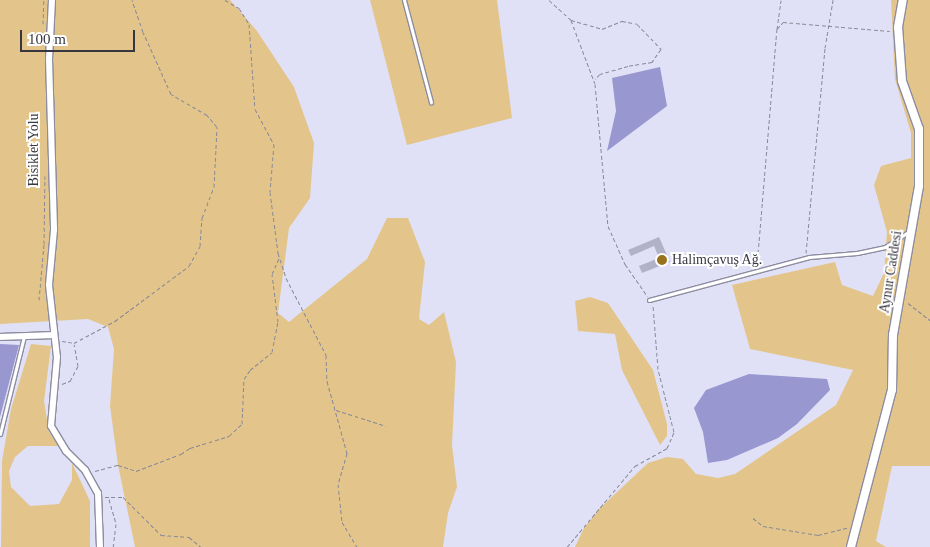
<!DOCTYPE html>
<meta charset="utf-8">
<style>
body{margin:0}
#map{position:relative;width:930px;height:547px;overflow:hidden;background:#e0e1f6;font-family:Georgia,serif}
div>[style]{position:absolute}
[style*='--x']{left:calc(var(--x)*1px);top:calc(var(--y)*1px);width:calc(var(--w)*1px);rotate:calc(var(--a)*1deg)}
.green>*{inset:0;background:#e3c58b}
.water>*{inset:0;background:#9897d0}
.building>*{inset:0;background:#b2b2c7}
.path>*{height:1px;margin-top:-0.5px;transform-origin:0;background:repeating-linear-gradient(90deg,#888997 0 4px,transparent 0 6.5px)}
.roads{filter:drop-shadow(1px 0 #8d8da0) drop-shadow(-1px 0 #8d8da0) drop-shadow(0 1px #8d8da0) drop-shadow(0 -1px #8d8da0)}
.service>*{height:3px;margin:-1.5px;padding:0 1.5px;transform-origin:1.5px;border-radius:1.5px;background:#fff}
.minor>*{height:6px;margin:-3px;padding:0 3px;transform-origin:3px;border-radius:3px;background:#fff}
.tertiary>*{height:8px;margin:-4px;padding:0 4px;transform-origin:4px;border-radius:4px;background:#fff}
.dots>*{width:14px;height:14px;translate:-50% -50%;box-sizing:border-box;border:2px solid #fff;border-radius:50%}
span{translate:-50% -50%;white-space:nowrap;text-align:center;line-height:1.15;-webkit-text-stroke:4px #fff;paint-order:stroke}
.street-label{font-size:14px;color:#373740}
.poi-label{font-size:14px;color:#373740}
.left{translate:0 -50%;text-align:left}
.scale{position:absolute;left:20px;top:30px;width:115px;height:22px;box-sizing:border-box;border:2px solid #373740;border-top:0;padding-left:6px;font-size:15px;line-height:18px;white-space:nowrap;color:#373740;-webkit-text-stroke:4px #fff;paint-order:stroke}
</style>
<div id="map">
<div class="green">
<div style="clip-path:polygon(0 0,230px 0,257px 31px,294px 87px,314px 143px,310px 198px,289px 228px,278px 313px,289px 322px,367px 259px,387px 218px,408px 218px,425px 262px,419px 319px,429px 325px,444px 312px,456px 362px,452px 445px,457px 487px,448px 513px,443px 547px,135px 547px,118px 465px,110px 406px,114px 349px,108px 327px,88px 319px,0 324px)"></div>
<div style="clip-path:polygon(370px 0,497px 0,512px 118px,407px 145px)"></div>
<div style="clip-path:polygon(891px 0,930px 0,930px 466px,892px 466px,876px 541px,886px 547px,575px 547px,584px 528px,599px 509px,648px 463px,667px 457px,683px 459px,696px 474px,718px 478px,735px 474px,836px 405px,853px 370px,750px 349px,732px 285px,835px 262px,842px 285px,873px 296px,884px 273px,887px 232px,874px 185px,881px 166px,911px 158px,911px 133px,895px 79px)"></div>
<div style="clip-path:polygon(590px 297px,608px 303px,653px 370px,667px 424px,667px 436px,660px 445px,622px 370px,615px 334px,578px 331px,575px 301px)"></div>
<div style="clip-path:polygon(31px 344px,51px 346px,44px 401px,49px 432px,60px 446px,28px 446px,15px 457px,9px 471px,11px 487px,30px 506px,59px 504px,72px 480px,72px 463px,90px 501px,90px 547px,1px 547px,2px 461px,11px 409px)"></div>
</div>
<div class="water">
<div style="clip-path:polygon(660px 67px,667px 106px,607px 151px,616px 111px,612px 78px)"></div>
<div style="clip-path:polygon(0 344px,19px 345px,0 417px)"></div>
<div style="clip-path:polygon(749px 374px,827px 379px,830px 390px,797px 424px,778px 438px,727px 460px,708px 463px,703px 432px,694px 408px,706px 390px)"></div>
</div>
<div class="building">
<div style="clip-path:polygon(659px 237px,670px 262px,642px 273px,639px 266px,659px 258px,654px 246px,631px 256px,628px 250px)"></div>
</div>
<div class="path">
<div style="--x:225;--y:0;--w:16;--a:30"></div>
<div style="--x:239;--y:8;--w:19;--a:58"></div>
<div style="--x:249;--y:24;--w:85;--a:86"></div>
<div style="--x:255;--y:109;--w:40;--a:62"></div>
<div style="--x:274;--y:144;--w:48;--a:94.8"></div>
<div style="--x:270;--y:192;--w:62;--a:82.5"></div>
<div style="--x:278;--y:253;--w:26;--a:72"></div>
<div style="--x:286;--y:278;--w:87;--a:62.5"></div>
<div style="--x:326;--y:355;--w:26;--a:88"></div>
<div style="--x:327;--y:381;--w:75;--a:74.5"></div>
<div style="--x:347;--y:453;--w:32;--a:106"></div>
<div style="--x:338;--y:484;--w:38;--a:84"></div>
<div style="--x:342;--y:522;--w:29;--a:59"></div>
<div style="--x:549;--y:0;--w:30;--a:42"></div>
<div style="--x:571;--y:20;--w:68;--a:69.4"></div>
<div style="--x:595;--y:84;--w:143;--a:84.8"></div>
<div style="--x:608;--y:226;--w:42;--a:65.9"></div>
<div style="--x:625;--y:264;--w:39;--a:55"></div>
<div style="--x:571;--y:20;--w:32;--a:16"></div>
<div style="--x:602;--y:29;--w:22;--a:-22"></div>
<div style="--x:622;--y:21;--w:15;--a:11"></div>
<div style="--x:637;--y:24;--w:35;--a:46"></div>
<div style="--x:661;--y:49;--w:16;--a:125"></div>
<div style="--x:652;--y:62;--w:24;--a:171"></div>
<div style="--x:628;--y:66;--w:29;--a:164"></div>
<div style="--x:600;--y:74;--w:7;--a:135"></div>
<div style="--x:43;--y:24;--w:24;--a:-88"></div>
<div style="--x:777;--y:29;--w:29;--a:-82"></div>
<div style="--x:806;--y:253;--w:206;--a:-84.7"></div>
<div style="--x:825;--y:48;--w:49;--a:-80.5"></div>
<div style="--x:757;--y:266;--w:238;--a:-85.2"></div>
<div style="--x:777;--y:29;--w:9;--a:-49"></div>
<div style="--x:783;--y:22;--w:107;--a:4.8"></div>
<div style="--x:39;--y:300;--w:56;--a:-84.9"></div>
<div style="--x:44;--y:244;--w:68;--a:-89.2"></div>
<div style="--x:908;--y:303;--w:28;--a:38"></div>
<div style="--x:62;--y:341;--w:12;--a:9"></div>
<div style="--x:74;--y:343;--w:47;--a:-28.2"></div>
<div style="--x:115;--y:321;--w:92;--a:-36.6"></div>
<div style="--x:189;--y:266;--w:23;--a:-61"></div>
<div style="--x:200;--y:246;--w:28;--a:-86"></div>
<div style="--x:202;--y:218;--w:33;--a:-69"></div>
<div style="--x:214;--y:187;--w:60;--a:-87.1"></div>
<div style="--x:217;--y:127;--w:16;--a:-130"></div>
<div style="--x:207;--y:115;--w:42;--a:-149.7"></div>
<div style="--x:171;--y:94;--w:68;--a:-114.3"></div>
<div style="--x:143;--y:32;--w:34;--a:-109"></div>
<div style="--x:62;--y:384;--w:9;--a:-21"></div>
<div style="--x:70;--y:381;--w:17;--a:-62"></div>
<div style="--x:78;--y:366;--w:22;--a:-100"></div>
<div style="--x:336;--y:410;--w:52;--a:17.7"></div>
<div style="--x:95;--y:471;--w:24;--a:-15"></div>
<div style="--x:118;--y:465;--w:19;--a:18"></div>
<div style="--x:136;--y:471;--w:48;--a:-20.7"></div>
<div style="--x:181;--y:454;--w:11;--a:-34"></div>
<div style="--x:190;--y:448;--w:41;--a:-17.1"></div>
<div style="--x:229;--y:436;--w:18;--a:-43"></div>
<div style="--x:242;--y:424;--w:45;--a:-87.5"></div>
<div style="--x:244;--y:379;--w:11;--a:-56"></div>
<div style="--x:250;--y:370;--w:28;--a:-39"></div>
<div style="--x:272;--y:352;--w:31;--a:-79"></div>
<div style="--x:278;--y:322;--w:48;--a:-97.1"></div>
<div style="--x:272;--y:274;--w:17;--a:-66"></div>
<div style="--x:105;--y:497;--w:18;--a:0"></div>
<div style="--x:123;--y:497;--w:54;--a:45"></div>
<div style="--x:161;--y:535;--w:28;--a:4"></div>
<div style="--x:189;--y:537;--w:16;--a:40"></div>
<div style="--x:109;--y:499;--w:26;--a:74"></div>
<div style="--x:116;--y:524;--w:23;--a:97"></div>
<div style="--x:753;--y:518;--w:13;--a:39"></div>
<div style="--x:763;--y:526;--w:56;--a:9.3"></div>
<div style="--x:818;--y:535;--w:32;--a:-14"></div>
<div style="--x:567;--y:547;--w:106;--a:-50"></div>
<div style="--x:635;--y:466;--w:37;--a:-29"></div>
<div style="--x:667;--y:448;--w:17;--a:-66"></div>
<div style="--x:674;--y:432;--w:65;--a:-104.3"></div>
<div style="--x:658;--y:369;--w:63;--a:-94.5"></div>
</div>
<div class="roads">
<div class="service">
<div style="--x:404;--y:0;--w:106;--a:75.2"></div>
<div style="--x:649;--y:300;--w:166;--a:-15"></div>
<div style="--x:809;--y:257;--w:48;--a:-4.8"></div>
<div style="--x:857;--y:253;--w:29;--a:-12"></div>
<div style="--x:885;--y:247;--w:30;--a:-33"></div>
<div style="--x:0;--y:434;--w:101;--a:-76.2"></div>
</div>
<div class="minor">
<div style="--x:52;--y:0;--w:59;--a:92.9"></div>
<div style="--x:49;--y:59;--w:171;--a:88.3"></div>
<div style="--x:54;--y:230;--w:55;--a:95.2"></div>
<div style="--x:49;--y:285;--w:72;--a:83.7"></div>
<div style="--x:57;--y:357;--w:69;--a:95"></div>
<div style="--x:51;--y:426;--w:29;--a:59"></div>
<div style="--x:66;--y:451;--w:27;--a:45"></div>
<div style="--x:85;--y:470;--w:26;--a:61"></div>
<div style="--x:98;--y:493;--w:54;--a:87.9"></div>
<div style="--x:0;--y:337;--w:52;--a:-2.2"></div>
</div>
<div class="tertiary">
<div style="--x:851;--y:547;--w:162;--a:-75.4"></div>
<div style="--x:892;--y:390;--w:55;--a:-89"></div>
<div style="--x:893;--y:335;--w:151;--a:-80.1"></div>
<div style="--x:919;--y:186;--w:57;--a:-90"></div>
<div style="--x:919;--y:129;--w:51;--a:-109.5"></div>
<div style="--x:902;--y:81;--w:54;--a:-94.2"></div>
<div style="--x:898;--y:27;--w:27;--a:-80"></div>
</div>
</div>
<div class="dots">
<div style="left:662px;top:260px;background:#98721d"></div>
</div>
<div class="street-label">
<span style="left:34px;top:150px;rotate:-90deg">Bisiklet Yolu</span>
<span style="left:891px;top:272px;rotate:-81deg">Aynur Caddesi</span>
</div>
<div class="poi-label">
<span class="left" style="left:672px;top:260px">Halimçavuş Ağ.</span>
</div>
<div class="scale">100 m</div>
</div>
